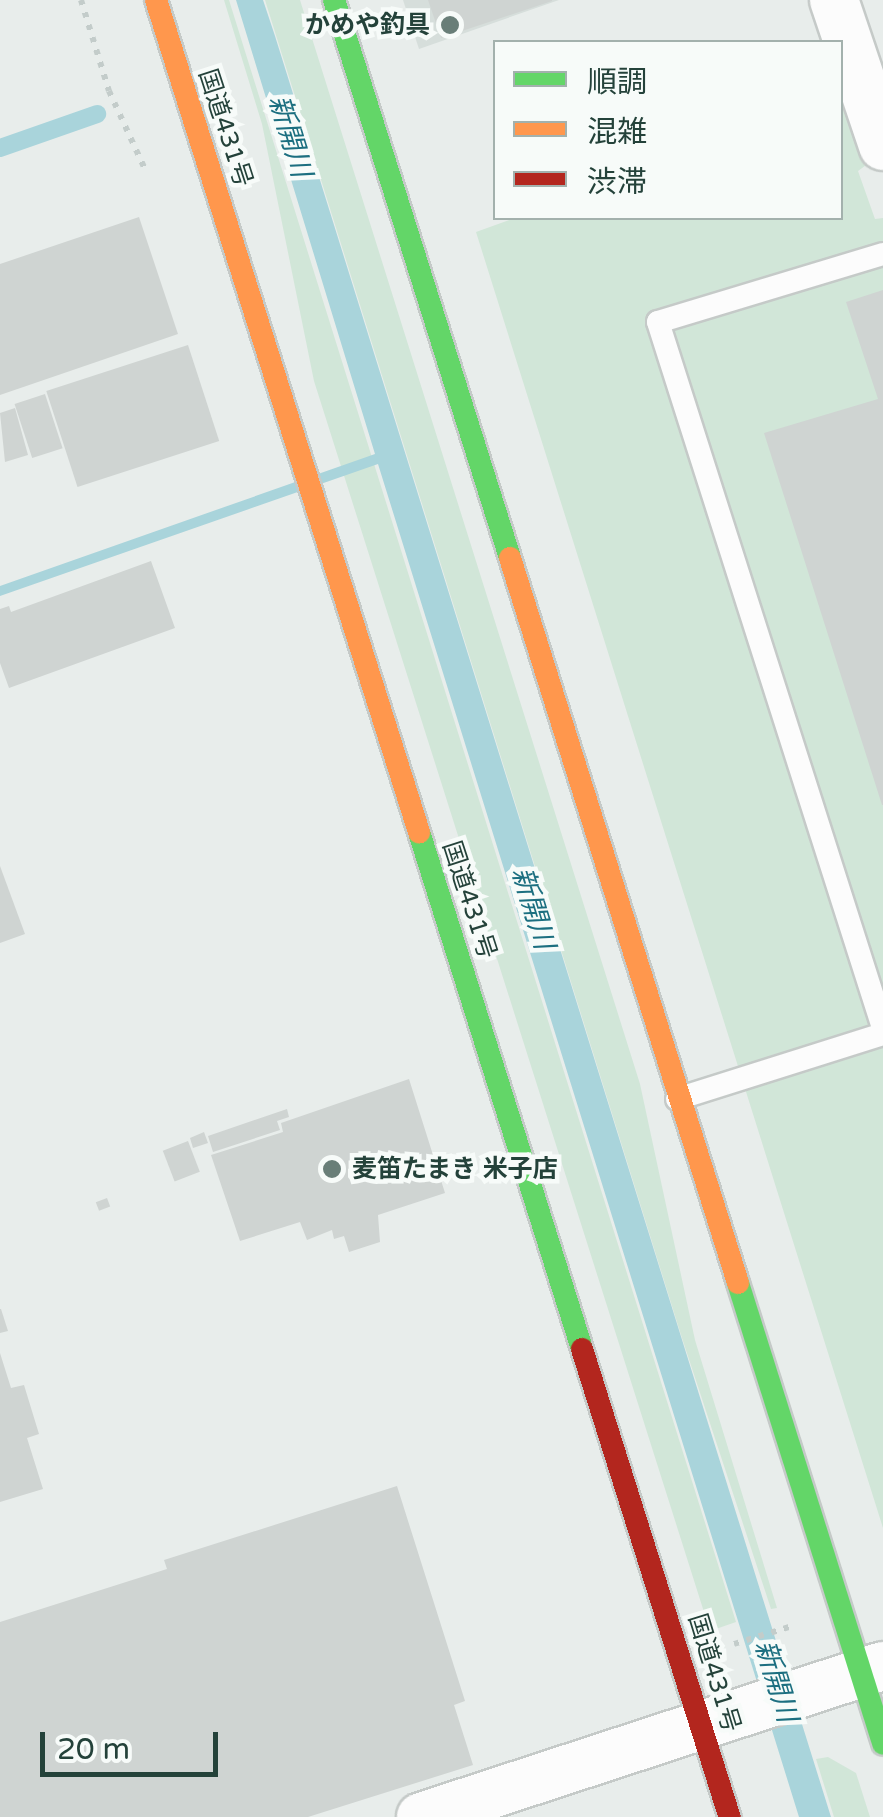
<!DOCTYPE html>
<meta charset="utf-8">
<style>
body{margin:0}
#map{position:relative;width:883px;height:1817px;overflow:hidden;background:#e8edeb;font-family:"Varela Round","Noto Sans JP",sans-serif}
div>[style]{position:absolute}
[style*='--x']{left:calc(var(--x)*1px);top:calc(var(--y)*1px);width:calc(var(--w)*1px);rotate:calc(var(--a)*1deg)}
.built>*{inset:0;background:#d6dedb}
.green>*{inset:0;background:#d1e6d8}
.water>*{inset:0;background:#a9d4db}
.stream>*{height:18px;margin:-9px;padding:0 9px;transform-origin:9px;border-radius:9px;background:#a9d4db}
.building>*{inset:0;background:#cfd4d2;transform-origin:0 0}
.path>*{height:6px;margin-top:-3px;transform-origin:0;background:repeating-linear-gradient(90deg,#c3ccca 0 5px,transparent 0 13px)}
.roads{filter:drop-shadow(2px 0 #c5cac8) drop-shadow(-2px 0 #c5cac8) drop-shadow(0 2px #c5cac8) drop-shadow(0 -2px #c5cac8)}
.lane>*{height:22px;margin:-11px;padding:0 11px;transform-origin:11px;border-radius:11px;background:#fcfcfc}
.street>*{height:48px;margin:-24px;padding:0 24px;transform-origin:24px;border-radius:24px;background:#fcfcfc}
.fast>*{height:22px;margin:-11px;padding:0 11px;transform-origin:11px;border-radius:11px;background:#63d668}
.slow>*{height:22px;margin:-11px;padding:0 11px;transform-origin:11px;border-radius:11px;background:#ff974d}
.jam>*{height:22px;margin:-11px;padding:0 11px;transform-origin:11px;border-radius:11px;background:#b3261e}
.dots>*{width:28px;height:28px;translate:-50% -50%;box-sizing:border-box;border:5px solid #f7fbf9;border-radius:50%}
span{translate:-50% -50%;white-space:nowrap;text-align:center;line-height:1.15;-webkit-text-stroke:9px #f7fbf9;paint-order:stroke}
.poi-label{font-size:25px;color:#24423a;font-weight:700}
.right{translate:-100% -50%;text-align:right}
.left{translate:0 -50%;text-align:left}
.street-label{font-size:25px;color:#24423a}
.water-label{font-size:28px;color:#1c6f80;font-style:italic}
.legend{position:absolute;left:493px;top:40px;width:350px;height:180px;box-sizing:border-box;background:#f7fbf9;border:2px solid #a3b1ad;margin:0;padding:12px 18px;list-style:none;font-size:30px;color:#24423a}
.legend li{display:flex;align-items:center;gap:20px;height:50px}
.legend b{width:50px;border:2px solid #a3b1ad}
.scale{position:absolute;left:40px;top:1732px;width:178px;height:45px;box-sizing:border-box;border:5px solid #24423a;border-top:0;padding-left:12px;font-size:30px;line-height:35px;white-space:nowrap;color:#24423a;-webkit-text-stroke:8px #f7fbf9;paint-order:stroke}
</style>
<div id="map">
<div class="built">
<div style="clip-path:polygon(403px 0,559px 0,419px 49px)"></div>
</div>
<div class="green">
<div style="clip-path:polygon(224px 0,229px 0,736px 1622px,710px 1631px,314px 381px,262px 124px)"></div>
<div style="clip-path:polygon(265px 0,300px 0,640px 1084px,695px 1340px,777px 1608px,771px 1609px,681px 1335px)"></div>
<div style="clip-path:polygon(851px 96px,873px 160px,858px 171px,875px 219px,883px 218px,883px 1528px,476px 232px,515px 218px,840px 218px,841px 99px)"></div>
<div style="clip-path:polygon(828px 1757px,856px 1773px,870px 1817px,834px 1817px,816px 1759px)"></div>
</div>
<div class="water">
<div style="clip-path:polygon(236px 0,263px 0,275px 36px,831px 1817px,799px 1817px,378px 464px,0 596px,0 586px,375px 454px)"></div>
</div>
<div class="stream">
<div style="--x:0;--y:148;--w:103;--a:-19.3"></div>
</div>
<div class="building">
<div style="clip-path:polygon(428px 0,552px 0,552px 1px,441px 38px)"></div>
<div style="clip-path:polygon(139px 217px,178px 334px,0 395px,0 264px)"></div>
<div style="clip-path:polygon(883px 290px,883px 805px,882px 805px,764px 433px,878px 399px,846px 302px)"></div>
<div style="left:188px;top:345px;width:101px;height:149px;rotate:72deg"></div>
<div style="left:45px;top:394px;width:57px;height:32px;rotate:72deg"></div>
<div style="clip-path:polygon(15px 408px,28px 455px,5px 462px,0 413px)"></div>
<div style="clip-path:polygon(151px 561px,175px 628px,9px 688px,0 663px,0 609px,9px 606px,11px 612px)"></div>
<div style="clip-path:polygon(0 866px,25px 934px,0 943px)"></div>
<div style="clip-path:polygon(409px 1079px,445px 1193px,378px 1215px,380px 1242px,349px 1252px,344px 1236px,334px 1239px,332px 1230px,307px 1240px,300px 1222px,240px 1241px,211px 1155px,283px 1132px,281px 1123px)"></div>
<div style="clip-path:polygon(287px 1109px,289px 1117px,277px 1121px,280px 1130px,213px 1152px,208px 1136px)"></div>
<div style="clip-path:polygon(204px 1132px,208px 1143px,193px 1148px,190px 1138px)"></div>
<div style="left:188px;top:1141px;width:33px;height:27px;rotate:69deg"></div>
<div style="left:107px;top:1198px;width:9px;height:12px;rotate:69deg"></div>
<div style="clip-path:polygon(0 1309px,1px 1309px,8px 1331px,0 1333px)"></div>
<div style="clip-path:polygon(0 1353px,11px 1388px,24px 1385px,39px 1434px,27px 1438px,43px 1489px,0 1502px)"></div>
<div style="clip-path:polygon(397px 1486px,465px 1701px,454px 1705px,473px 1765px,308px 1817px,0 1817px,0 1622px,167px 1569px,164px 1560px)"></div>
</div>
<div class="path">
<div style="--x:81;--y:0;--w:95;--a:72.9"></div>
<div style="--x:109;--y:91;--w:84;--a:65.3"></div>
<div style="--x:734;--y:1644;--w:58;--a:-17.2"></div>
</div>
<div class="roads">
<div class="lane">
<div style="--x:883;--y:254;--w:235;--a:163.2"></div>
<div style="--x:658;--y:322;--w:741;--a:72.32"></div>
<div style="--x:677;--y:1099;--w:216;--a:-17.5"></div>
</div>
<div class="street">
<div style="--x:834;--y:0;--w:154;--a:71.4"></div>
<div style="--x:421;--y:1817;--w:486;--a:-18.1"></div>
</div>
<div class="fast">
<div style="--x:334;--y:0;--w:585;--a:72.49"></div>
<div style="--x:419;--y:832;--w:542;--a:72.5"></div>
<div style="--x:738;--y:1283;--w:483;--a:72.5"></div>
</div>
<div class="slow">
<div style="--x:156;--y:0;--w:873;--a:72.46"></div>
<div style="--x:510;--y:558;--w:760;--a:72.54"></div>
</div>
<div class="jam">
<div style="--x:582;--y:1349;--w:491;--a:72.5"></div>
</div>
</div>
<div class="dots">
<div style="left:450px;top:25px;background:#697e78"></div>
<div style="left:332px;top:1169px;background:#697e78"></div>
</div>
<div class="poi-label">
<span class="right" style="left:430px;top:25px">かめや釣具</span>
<span class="left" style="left:352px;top:1169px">麦笛たまき 米子店</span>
</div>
<div class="street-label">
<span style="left:225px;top:128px;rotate:72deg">国道431号</span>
<span style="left:469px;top:900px;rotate:72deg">国道431号</span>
<span style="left:714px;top:1673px;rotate:73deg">国道431号</span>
</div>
<div class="water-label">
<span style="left:290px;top:136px;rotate:73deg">新開川</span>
<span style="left:533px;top:908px;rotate:73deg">新開川</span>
<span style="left:776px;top:1681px;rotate:73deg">新開川</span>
</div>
<ul class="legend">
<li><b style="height:12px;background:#63d668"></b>順調</li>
<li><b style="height:12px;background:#ff974d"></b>混雑</li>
<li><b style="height:12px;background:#b3261e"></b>渋滞</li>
</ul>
<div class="scale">20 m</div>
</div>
